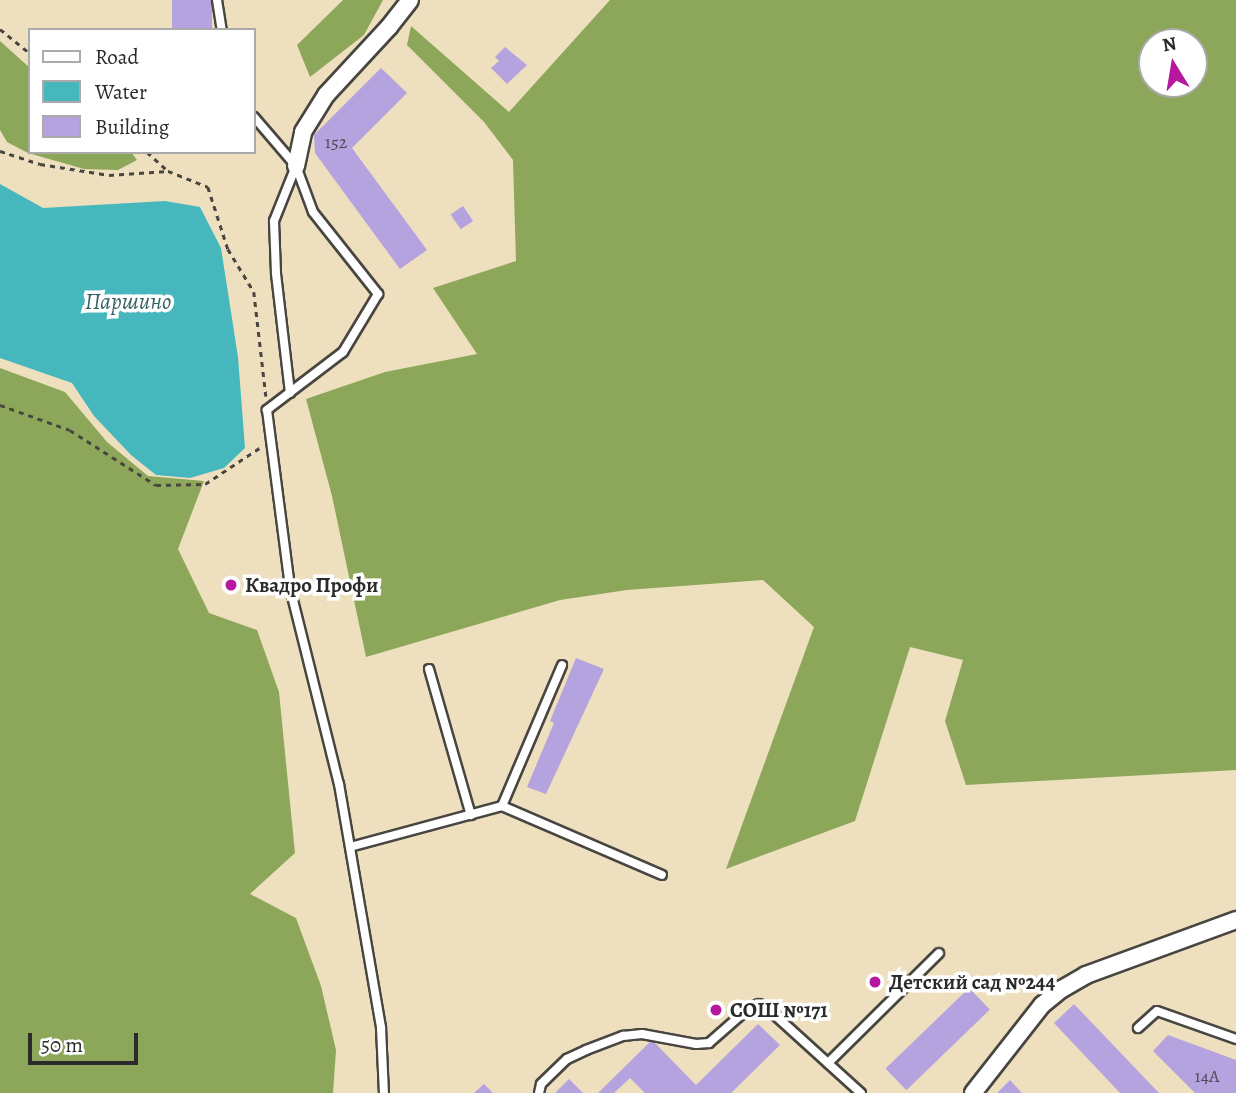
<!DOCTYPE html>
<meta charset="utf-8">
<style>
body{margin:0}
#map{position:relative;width:1236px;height:1093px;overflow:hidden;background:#eedfbe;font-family:Alegreya,serif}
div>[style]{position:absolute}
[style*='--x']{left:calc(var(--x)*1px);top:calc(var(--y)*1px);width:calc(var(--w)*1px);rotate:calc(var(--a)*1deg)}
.forest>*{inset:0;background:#8ca75a}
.water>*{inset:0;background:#47b7be}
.building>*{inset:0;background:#b5a3df;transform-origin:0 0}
.path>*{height:2.5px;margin-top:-1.25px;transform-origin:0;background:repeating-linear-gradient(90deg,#484641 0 5px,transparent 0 10px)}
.roads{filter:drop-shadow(2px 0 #484641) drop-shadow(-2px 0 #484641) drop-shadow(0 2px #484641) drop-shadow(0 -2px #484641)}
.lane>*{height:8px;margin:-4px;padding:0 4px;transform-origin:4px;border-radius:4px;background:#fff}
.street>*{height:16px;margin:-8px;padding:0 8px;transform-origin:8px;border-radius:8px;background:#fff}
.dots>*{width:19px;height:19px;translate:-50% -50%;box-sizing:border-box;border:4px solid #fff;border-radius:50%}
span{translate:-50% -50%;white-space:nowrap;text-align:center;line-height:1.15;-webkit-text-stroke:7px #fff;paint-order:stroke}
.number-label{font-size:18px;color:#4e4958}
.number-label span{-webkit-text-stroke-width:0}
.poi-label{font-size:21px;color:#2b2b2b;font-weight:700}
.left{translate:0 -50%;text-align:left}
.water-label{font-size:23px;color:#366366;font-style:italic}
.legend{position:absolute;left:28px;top:28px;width:228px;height:126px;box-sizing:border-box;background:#fff;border:2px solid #aaa;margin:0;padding:9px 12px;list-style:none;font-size:21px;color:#2b2b2b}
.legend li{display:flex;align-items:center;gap:14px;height:35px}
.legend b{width:35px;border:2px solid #aaa}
.north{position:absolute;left:1138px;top:28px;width:70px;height:70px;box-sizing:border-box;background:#fff;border:2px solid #aaa;border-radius:50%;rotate:349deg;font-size:19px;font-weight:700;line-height:28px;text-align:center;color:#2b2b2b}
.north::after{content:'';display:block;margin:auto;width:24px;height:32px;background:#b5179e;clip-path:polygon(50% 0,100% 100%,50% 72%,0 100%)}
.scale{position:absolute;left:28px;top:1033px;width:110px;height:32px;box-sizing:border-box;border:4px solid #2b2b2b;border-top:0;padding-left:9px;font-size:21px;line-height:24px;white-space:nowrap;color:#2b2b2b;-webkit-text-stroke:5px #fff;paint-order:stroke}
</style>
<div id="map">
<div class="forest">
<div style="clip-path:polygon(343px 0,383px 0,364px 35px,310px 77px,297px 45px)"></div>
<div style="clip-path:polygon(evenodd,610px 0,1236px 0,1236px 770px,966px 785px,945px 721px,963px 660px,910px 647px,855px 821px,726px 869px,814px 627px,763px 580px,627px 590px,560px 600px,366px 657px,332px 496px,306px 399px,385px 372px,477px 354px,433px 288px,516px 261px,513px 160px,484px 122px,407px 45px,411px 26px,509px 112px,610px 0,1194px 42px,1194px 84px,1152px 84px,1152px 42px,1194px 42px)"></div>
<div style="clip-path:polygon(0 41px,30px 68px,30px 152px,131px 152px,137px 160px,118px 170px,84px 169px,28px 153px,7px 142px,0 130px)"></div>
<div style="clip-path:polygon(0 368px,65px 392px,107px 442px,148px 476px,204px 481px,178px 549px,209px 613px,257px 630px,279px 692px,295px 853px,250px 894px,296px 918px,321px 986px,336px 1050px,333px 1093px,0 1093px)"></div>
</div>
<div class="water">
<div style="clip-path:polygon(0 184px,43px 208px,165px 201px,200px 207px,221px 248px,238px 357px,245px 448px,224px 468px,190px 478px,156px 475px,131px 455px,94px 416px,72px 383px,0 358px)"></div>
</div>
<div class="building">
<div style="left:172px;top:0;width:40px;height:30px"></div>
<div style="clip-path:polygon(505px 47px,527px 65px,507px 84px,491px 68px,499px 61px,495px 57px)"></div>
<div style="clip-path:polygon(381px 68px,407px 93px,352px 148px,427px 250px,400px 269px,315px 153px,314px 135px)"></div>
<div style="left:463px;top:206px;width:18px;height:15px;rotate:56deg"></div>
<div style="clip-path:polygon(576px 658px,604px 669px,546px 794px,527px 787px,554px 723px,550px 721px)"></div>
<div style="left:969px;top:988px;width:30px;height:116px;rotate:46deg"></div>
<div style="clip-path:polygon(1074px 1004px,1159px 1093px,1120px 1093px,1054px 1023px)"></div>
<div style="clip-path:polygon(758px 1024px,780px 1045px,731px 1093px,645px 1093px,630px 1078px,614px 1093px,598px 1093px,652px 1040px,696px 1085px)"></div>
<div style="clip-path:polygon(1168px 1035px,1236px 1060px,1236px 1093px,1195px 1093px,1153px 1051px)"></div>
<div style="clip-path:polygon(569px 1079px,583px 1093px,555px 1093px)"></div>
<div style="clip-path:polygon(1010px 1080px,1022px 1093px,997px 1093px)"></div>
<div style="clip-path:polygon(484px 1084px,493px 1093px,474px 1093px)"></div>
</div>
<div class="path">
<div style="--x:0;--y:29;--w:38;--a:39"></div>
<div style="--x:0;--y:151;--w:42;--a:18"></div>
<div style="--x:40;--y:164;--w:70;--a:9.1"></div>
<div style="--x:109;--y:175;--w:59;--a:-3.9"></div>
<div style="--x:168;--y:171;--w:43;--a:21.8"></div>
<div style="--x:208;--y:187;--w:65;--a:72.1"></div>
<div style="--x:228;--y:249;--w:50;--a:58.8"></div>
<div style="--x:254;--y:292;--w:105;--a:83.4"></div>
<div style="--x:147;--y:152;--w:28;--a:42"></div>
<div style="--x:0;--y:405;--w:74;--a:19.7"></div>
<div style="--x:70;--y:430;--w:102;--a:32.6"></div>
<div style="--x:156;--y:485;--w:49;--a:-1.2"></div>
<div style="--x:205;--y:484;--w:67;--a:-33.5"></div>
</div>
<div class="roads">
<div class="lane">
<div style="--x:217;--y:0;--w:30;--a:81"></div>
<div style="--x:254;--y:117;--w:65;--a:49.4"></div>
<div style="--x:296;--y:166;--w:49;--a:69.7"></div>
<div style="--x:313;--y:212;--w:105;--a:51.6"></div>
<div style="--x:378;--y:294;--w:68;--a:121.1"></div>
<div style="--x:343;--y:352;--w:96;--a:142.7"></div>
<div style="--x:267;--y:410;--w:179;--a:82.6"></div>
<div style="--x:290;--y:588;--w:202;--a:76"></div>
<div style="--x:339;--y:784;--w:248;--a:80.2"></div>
<div style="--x:381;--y:1028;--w:65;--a:87.4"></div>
<div style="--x:290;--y:393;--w:121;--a:-96.7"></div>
<div style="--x:276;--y:273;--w:52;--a:-92.2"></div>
<div style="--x:274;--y:221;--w:59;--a:-68.2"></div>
<div style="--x:429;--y:669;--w:152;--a:74"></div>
<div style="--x:502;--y:806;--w:153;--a:-66.9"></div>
<div style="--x:350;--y:847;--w:157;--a:-15.1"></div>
<div style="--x:502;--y:806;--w:174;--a:23.3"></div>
<div style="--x:1138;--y:1028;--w:25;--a:-42"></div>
<div style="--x:1157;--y:1011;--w:84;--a:19.5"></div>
<div style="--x:828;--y:1063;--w:156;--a:-44.7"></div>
<div style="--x:539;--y:1093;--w:9;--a:-77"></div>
<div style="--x:541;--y:1084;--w:36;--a:-44"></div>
<div style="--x:567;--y:1059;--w:21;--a:-25"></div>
<div style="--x:586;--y:1050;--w:40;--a:-21"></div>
<div style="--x:623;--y:1036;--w:19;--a:-6"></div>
<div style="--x:642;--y:1034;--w:55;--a:10.5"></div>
<div style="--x:696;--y:1044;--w:13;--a:-4"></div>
<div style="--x:709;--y:1043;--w:55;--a:-41.3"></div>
<div style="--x:750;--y:1007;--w:9;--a:-18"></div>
<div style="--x:759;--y:1004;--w:8;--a:23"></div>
<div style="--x:766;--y:1007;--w:128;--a:42.2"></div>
</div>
<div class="street">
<div style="--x:296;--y:166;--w:35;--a:-78"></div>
<div style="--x:303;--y:132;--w:44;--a:-58.1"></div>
<div style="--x:326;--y:95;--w:93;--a:-47.2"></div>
<div style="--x:389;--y:27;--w:34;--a:-52"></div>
<div style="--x:973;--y:1093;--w:112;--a:-51.9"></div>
<div style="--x:1042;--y:1005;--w:26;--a:-39"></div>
<div style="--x:1062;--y:989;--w:28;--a:-30"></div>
<div style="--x:1086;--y:975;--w:160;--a:-20.1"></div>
</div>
</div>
<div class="dots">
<div style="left:231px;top:585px;background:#b5179e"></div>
<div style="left:875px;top:982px;background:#b5179e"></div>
<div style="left:716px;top:1010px;background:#b5179e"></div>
</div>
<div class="number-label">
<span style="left:336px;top:142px">152</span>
<span style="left:1207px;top:1076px">14А</span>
</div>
<div class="poi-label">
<span class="left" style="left:245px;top:585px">Квадро Профи</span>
<span class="left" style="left:889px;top:982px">Детский сад №244</span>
<span class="left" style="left:730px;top:1010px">СОШ №171</span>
</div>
<div class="water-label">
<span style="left:128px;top:302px">Паршино</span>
</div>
<ul class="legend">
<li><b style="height:9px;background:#fff"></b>Road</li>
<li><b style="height:19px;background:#47b7be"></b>Water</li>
<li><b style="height:19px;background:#b5a3df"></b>Building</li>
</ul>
<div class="north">N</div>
<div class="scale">50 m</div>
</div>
